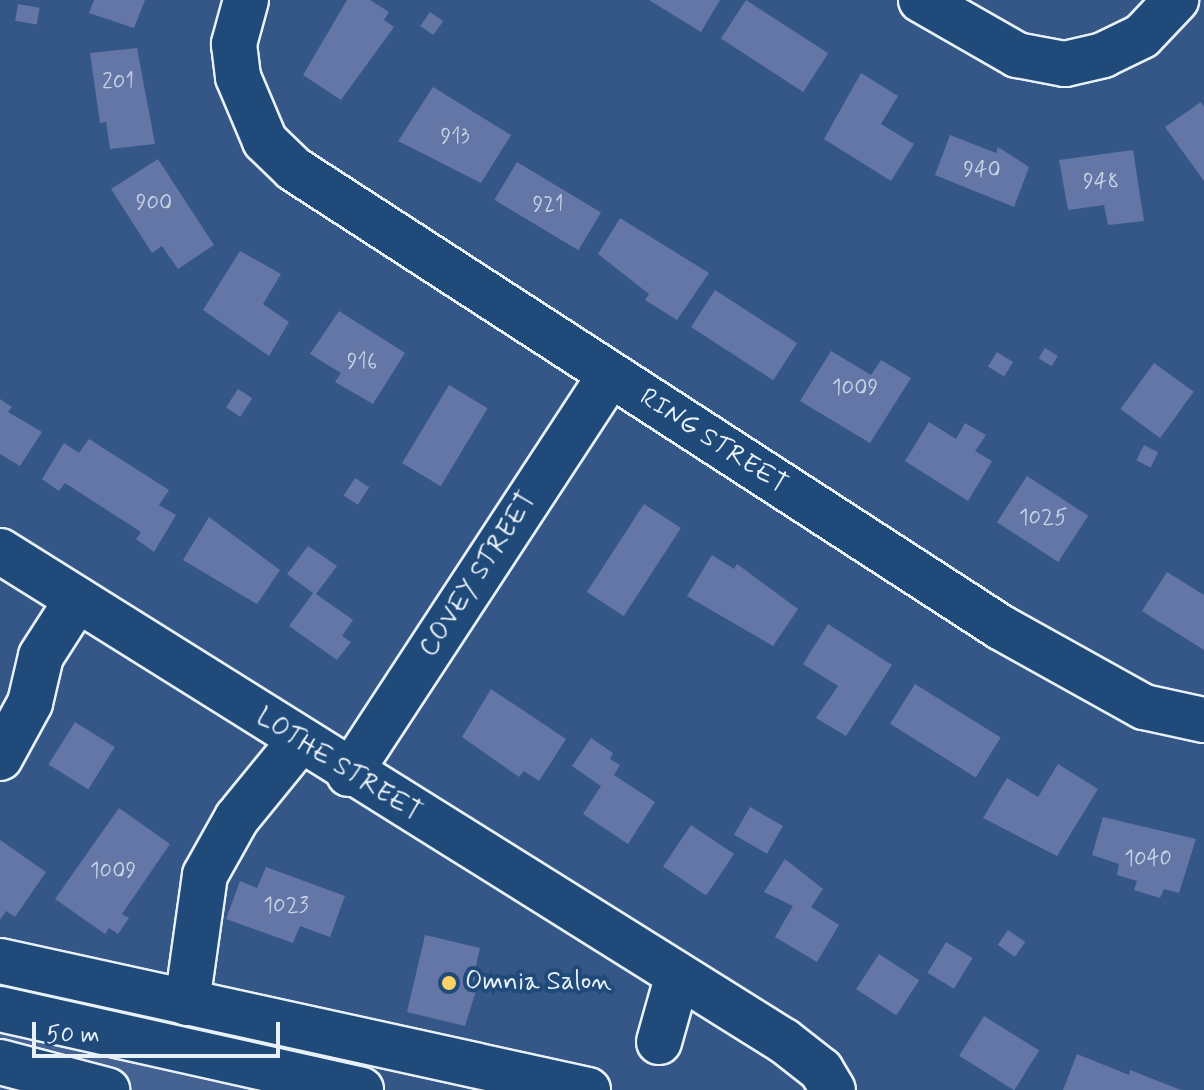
<!DOCTYPE html>
<style>
body{margin:0}
#map{position:relative;width:1204px;height:1090px;overflow:hidden;background:#345787;font-family:Mynerve,sans-serif}
div>[style]{position:absolute}
[style*='--x']{left:calc(var(--x)*1px);top:calc(var(--y)*1px);width:calc(var(--w)*1px);rotate:calc(var(--a)*1deg)}
.built>*{inset:0;background:#456392}
.building>*{inset:0;background:#6476a6;transform-origin:0 0}
.roads{filter:drop-shadow(2px 0 #e8f1f8) drop-shadow(-2px 0 #e8f1f8) drop-shadow(0 2px #e8f1f8) drop-shadow(0 -2px #e8f1f8)}
.minor>*{height:44px;margin:-22px;padding:0 22px;transform-origin:22px;border-radius:22px;background:#1f4a7a}
.major>*{height:44px;margin:-22px;padding:0 22px;transform-origin:22px;border-radius:22px;background:#1f4a7a}
.dots>*{width:22px;height:22px;translate:-50% -50%;box-sizing:border-box;border:4px solid #1f4a7a;border-radius:50%}
span{translate:-50% -50%;white-space:nowrap;text-align:center;line-height:1.15;-webkit-text-stroke:8px #1f4a7a;paint-order:stroke}
.number-label{font-size:22px;color:#c7d2e4}
.number-label span{-webkit-text-stroke-width:0}
.street-label{font-size:26px;color:#e8f1f8}
.poi-label{font-size:26px;color:#e8f1f8}
.left{translate:0 -50%;text-align:left}
.scale{position:absolute;left:32px;top:1022px;width:248px;height:36px;box-sizing:border-box;border:4px solid #e8f1f8;border-top:0;padding-left:10px;font-size:24px;line-height:28px;white-space:nowrap;color:#e8f1f8;-webkit-text-stroke:6px #1f4a7a;paint-order:stroke}
</style>
<div id="map">
<div class="built">
<div style="clip-path:polygon(0 1034px,259px 1090px,0 1090px)"></div>
</div>
<div class="building">
<div style="clip-path:polygon(94px 0,145px 0,134px 28px,89px 13px)"></div>
<div style="clip-path:polygon(347px 0,370px 0,389px 12px,384px 20px,394px 27px,341px 100px,303px 75px)"></div>
<div style="clip-path:polygon(649px 0,720px 0,701px 32px)"></div>
<div style="left:746px;top:0;width:98px;height:46px;rotate:33deg"></div>
<div style="left:18px;top:4px;width:22px;height:17px;rotate:10deg"></div>
<div style="left:430px;top:12px;width:16px;height:17px;rotate:35deg"></div>
<div style="clip-path:polygon(137px 48px,155px 144px,110px 149px,106px 122px,100px 123px,90px 53px)"></div>
<div style="clip-path:polygon(861px 73px,898px 96px,881px 124px,914px 144px,891px 181px,824px 139px)"></div>
<div style="clip-path:polygon(433px 87px,511px 135px,481px 183px,398px 141px)"></div>
<div style="clip-path:polygon(1201px 102px,1204px 107px,1204px 181px,1165px 127px)"></div>
<div style="clip-path:polygon(950px 135px,996px 153px,998px 147px,1029px 167px,1014px 207px,935px 175px)"></div>
<div style="clip-path:polygon(1133px 150px,1144px 221px,1108px 225px,1104px 205px,1068px 210px,1059px 160px)"></div>
<div style="clip-path:polygon(158px 159px,214px 245px,178px 269px,162px 246px,152px 253px,111px 189px)"></div>
<div style="left:517px;top:162px;width:98px;height:44px;rotate:31deg"></div>
<div style="clip-path:polygon(620px 218px,709px 273px,677px 320px,645px 300px,649px 294px,598px 254px)"></div>
<div style="clip-path:polygon(240px 251px,281px 274px,263px 304px,289px 322px,269px 356px,203px 310px)"></div>
<div style="left:715px;top:290px;width:98px;height:44px;rotate:33deg"></div>
<div style="clip-path:polygon(339px 311px,405px 353px,373px 404px,335px 382px,341px 373px,310px 354px)"></div>
<div style="left:1045px;top:348px;width:15px;height:12px;rotate:32deg"></div>
<div style="clip-path:polygon(831px 351px,871px 375px,881px 360px,911px 378px,870px 443px,800px 401px)"></div>
<div style="left:997px;top:352px;width:19px;height:17px;rotate:32deg"></div>
<div style="left:1154px;top:363px;width:49px;height:57px;rotate:36deg"></div>
<div style="left:449px;top:385px;width:45px;height:91px;rotate:31deg"></div>
<div style="left:238px;top:389px;width:17px;height:22px;rotate:33deg"></div>
<div style="clip-path:polygon(0 399px,12px 407px,8px 412px,42px 432px,20px 466px,0 454px)"></div>
<div style="clip-path:polygon(929px 422px,956px 439px,965px 423px,986px 435px,975px 451px,992px 461px,968px 501px,905px 461px)"></div>
<div style="clip-path:polygon(89px 439px,169px 490px,159px 505px,176px 515px,154px 552px,136px 539px,141px 532px,65px 483px,59px 491px,42px 479px,64px 443px,79px 453px)"></div>
<div style="left:1144px;top:445px;width:16px;height:17px;rotate:27deg"></div>
<div style="left:1027px;top:476px;width:73px;height:55px;rotate:33deg"></div>
<div style="left:355px;top:478px;width:17px;height:21px;rotate:33deg"></div>
<div style="left:644px;top:504px;width:44px;height:105px;rotate:33deg"></div>
<div style="clip-path:polygon(209px 517px,280px 570px,257px 604px,183px 560px)"></div>
<div style="clip-path:polygon(308px 546px,337px 566px,316px 594px,353px 620px,342px 636px,351px 642px,337px 660px,289px 626px,313px 593px,287px 574px)"></div>
<div style="clip-path:polygon(712px 555px,734px 569px,737px 564px,798px 609px,773px 646px,687px 596px)"></div>
<div style="clip-path:polygon(1167px 572px,1204px 595px,1204px 650px,1142px 611px)"></div>
<div style="clip-path:polygon(828px 624px,892px 665px,846px 736px,816px 718px,838px 686px,803px 664px)"></div>
<div style="left:915px;top:684px;width:101px;height:47px;rotate:32deg"></div>
<div style="clip-path:polygon(491px 689px,566px 739px,539px 781px,524px 771px,519px 777px,462px 737px)"></div>
<div style="left:75px;top:722px;width:47px;height:50px;rotate:32deg"></div>
<div style="clip-path:polygon(591px 738px,613px 753px,610px 759px,620px 765px,614px 775px,655px 802px,628px 844px,583px 814px,601px 786px,572px 766px)"></div>
<div style="clip-path:polygon(1058px 764px,1098px 789px,1057px 856px,983px 818px,1007px 778px,1038px 797px)"></div>
<div style="left:750px;top:807px;width:38px;height:32px;rotate:30deg"></div>
<div style="clip-path:polygon(119px 808px,170px 844px,122px 914px,129px 918px,118px 934px,109px 928px,105px 934px,55px 899px)"></div>
<div style="clip-path:polygon(1103px 817px,1196px 839px,1179px 893px,1164px 889px,1160px 898px,1134px 890px,1137px 881px,1117px 875px,1119px 864px,1092px 855px)"></div>
<div style="left:691px;top:825px;width:52px;height:50px;rotate:34deg"></div>
<div style="clip-path:polygon(0 840px,46px 872px,15px 917px,6px 911px,0 920px)"></div>
<div style="clip-path:polygon(785px 859px,823px 889px,811px 907px,839px 925px,817px 962px,775px 937px,793px 906px,764px 892px)"></div>
<div style="clip-path:polygon(266px 867px,345px 896px,330px 937px,300px 926px,293px 943px,226px 919px,240px 881px,257px 888px)"></div>
<div style="left:1008px;top:930px;width:21px;height:18px;rotate:35deg"></div>
<div style="clip-path:polygon(425px 935px,480px 948px,475px 970px,482px 972px,465px 1026px,407px 1012px)"></div>
<div style="left:946px;top:942px;width:31px;height:36px;rotate:31deg"></div>
<div style="left:879px;top:954px;width:48px;height:42px;rotate:33deg"></div>
<div style="left:984px;top:1016px;width:65px;height:47px;rotate:32deg"></div>
<div style="clip-path:polygon(1077px 1054px,1129px 1075px,1130px 1070px,1181px 1090px,1063px 1090px)"></div>
</div>
<div class="roads">
<div class="minor">
<div style="--x:246;--y:0;--w:46;--a:105.3"></div>
<div style="--x:234;--y:44;--w:33;--a:83"></div>
<div style="--x:238;--y:77;--w:69;--a:67.1"></div>
<div style="--x:265;--y:141;--w:40;--a:44"></div>
<div style="--x:294;--y:169;--w:842;--a:32.97"></div>
<div style="--x:1000;--y:627;--w:165;--a:29.1"></div>
<div style="--x:1144;--y:707;--w:61;--a:12.2"></div>
<div style="--x:921;--y:0;--w:111;--a:29.8"></div>
<div style="--x:1017;--y:55;--w:49;--a:10.6"></div>
<div style="--x:1065;--y:64;--w:39;--a:-13"></div>
<div style="--x:1103;--y:55;--w:43;--a:-26"></div>
<div style="--x:1142;--y:36;--w:50;--a:-46.6"></div>
<div style="--x:0;--y:551;--w:925;--a:32.01"></div>
<div style="--x:784;--y:1041;--w:47;--a:38.1"></div>
<div style="--x:821;--y:1070;--w:23;--a:59"></div>
<div style="--x:0;--y:758;--w:63;--a:-61.4"></div>
<div style="--x:30;--y:703;--w:48;--a:-76.8"></div>
<div style="--x:41;--y:656;--w:67;--a:-57.3"></div>
<div style="--x:349;--y:774;--w:475;--a:-56.8"></div>
<div style="--x:187;--y:1003;--w:129;--a:-82"></div>
<div style="--x:205;--y:875;--w:65;--a:-60.7"></div>
<div style="--x:237;--y:818;--w:98;--a:-50.8"></div>
<div style="--x:659;--y:1042;--w:66;--a:-74.3"></div>
<div style="--x:0;--y:1062;--w:111;--a:14.7"></div>
</div>
<div class="major">
<div style="--x:0;--y:961;--w:602;--a:12.37"></div>
<div style="--x:0;--y:1009;--w:370;--a:12.6"></div>
</div>
</div>
<div class="dots">
<div style="left:449px;top:983px;background:#ffd166"></div>
</div>
<div class="number-label">
<span style="left:118px;top:83px">201</span>
<span style="left:455px;top:138px">913</span>
<span style="left:982px;top:171px">940</span>
<span style="left:1101px;top:183px">948</span>
<span style="left:154px;top:204px">900</span>
<span style="left:548px;top:206px">921</span>
<span style="left:362px;top:363px">916</span>
<span style="left:855px;top:389px">1009</span>
<span style="left:1043px;top:519px">1025</span>
<span style="left:1148px;top:860px">1040</span>
<span style="left:113px;top:872px">1009</span>
<span style="left:286px;top:907px">1023</span>
</div>
<div class="street-label">
<span style="left:713px;top:442px;rotate:33deg">RING STREET</span>
<span style="left:479px;top:575px;rotate:-57deg">COVEY STREET</span>
<span style="left:338px;top:766px;rotate:32deg">LOTHE STREET</span>
</div>
<div class="poi-label">
<span class="left" style="left:465px;top:983px">Omnia Salon</span>
</div>
<div class="scale">50 m</div>
</div>
